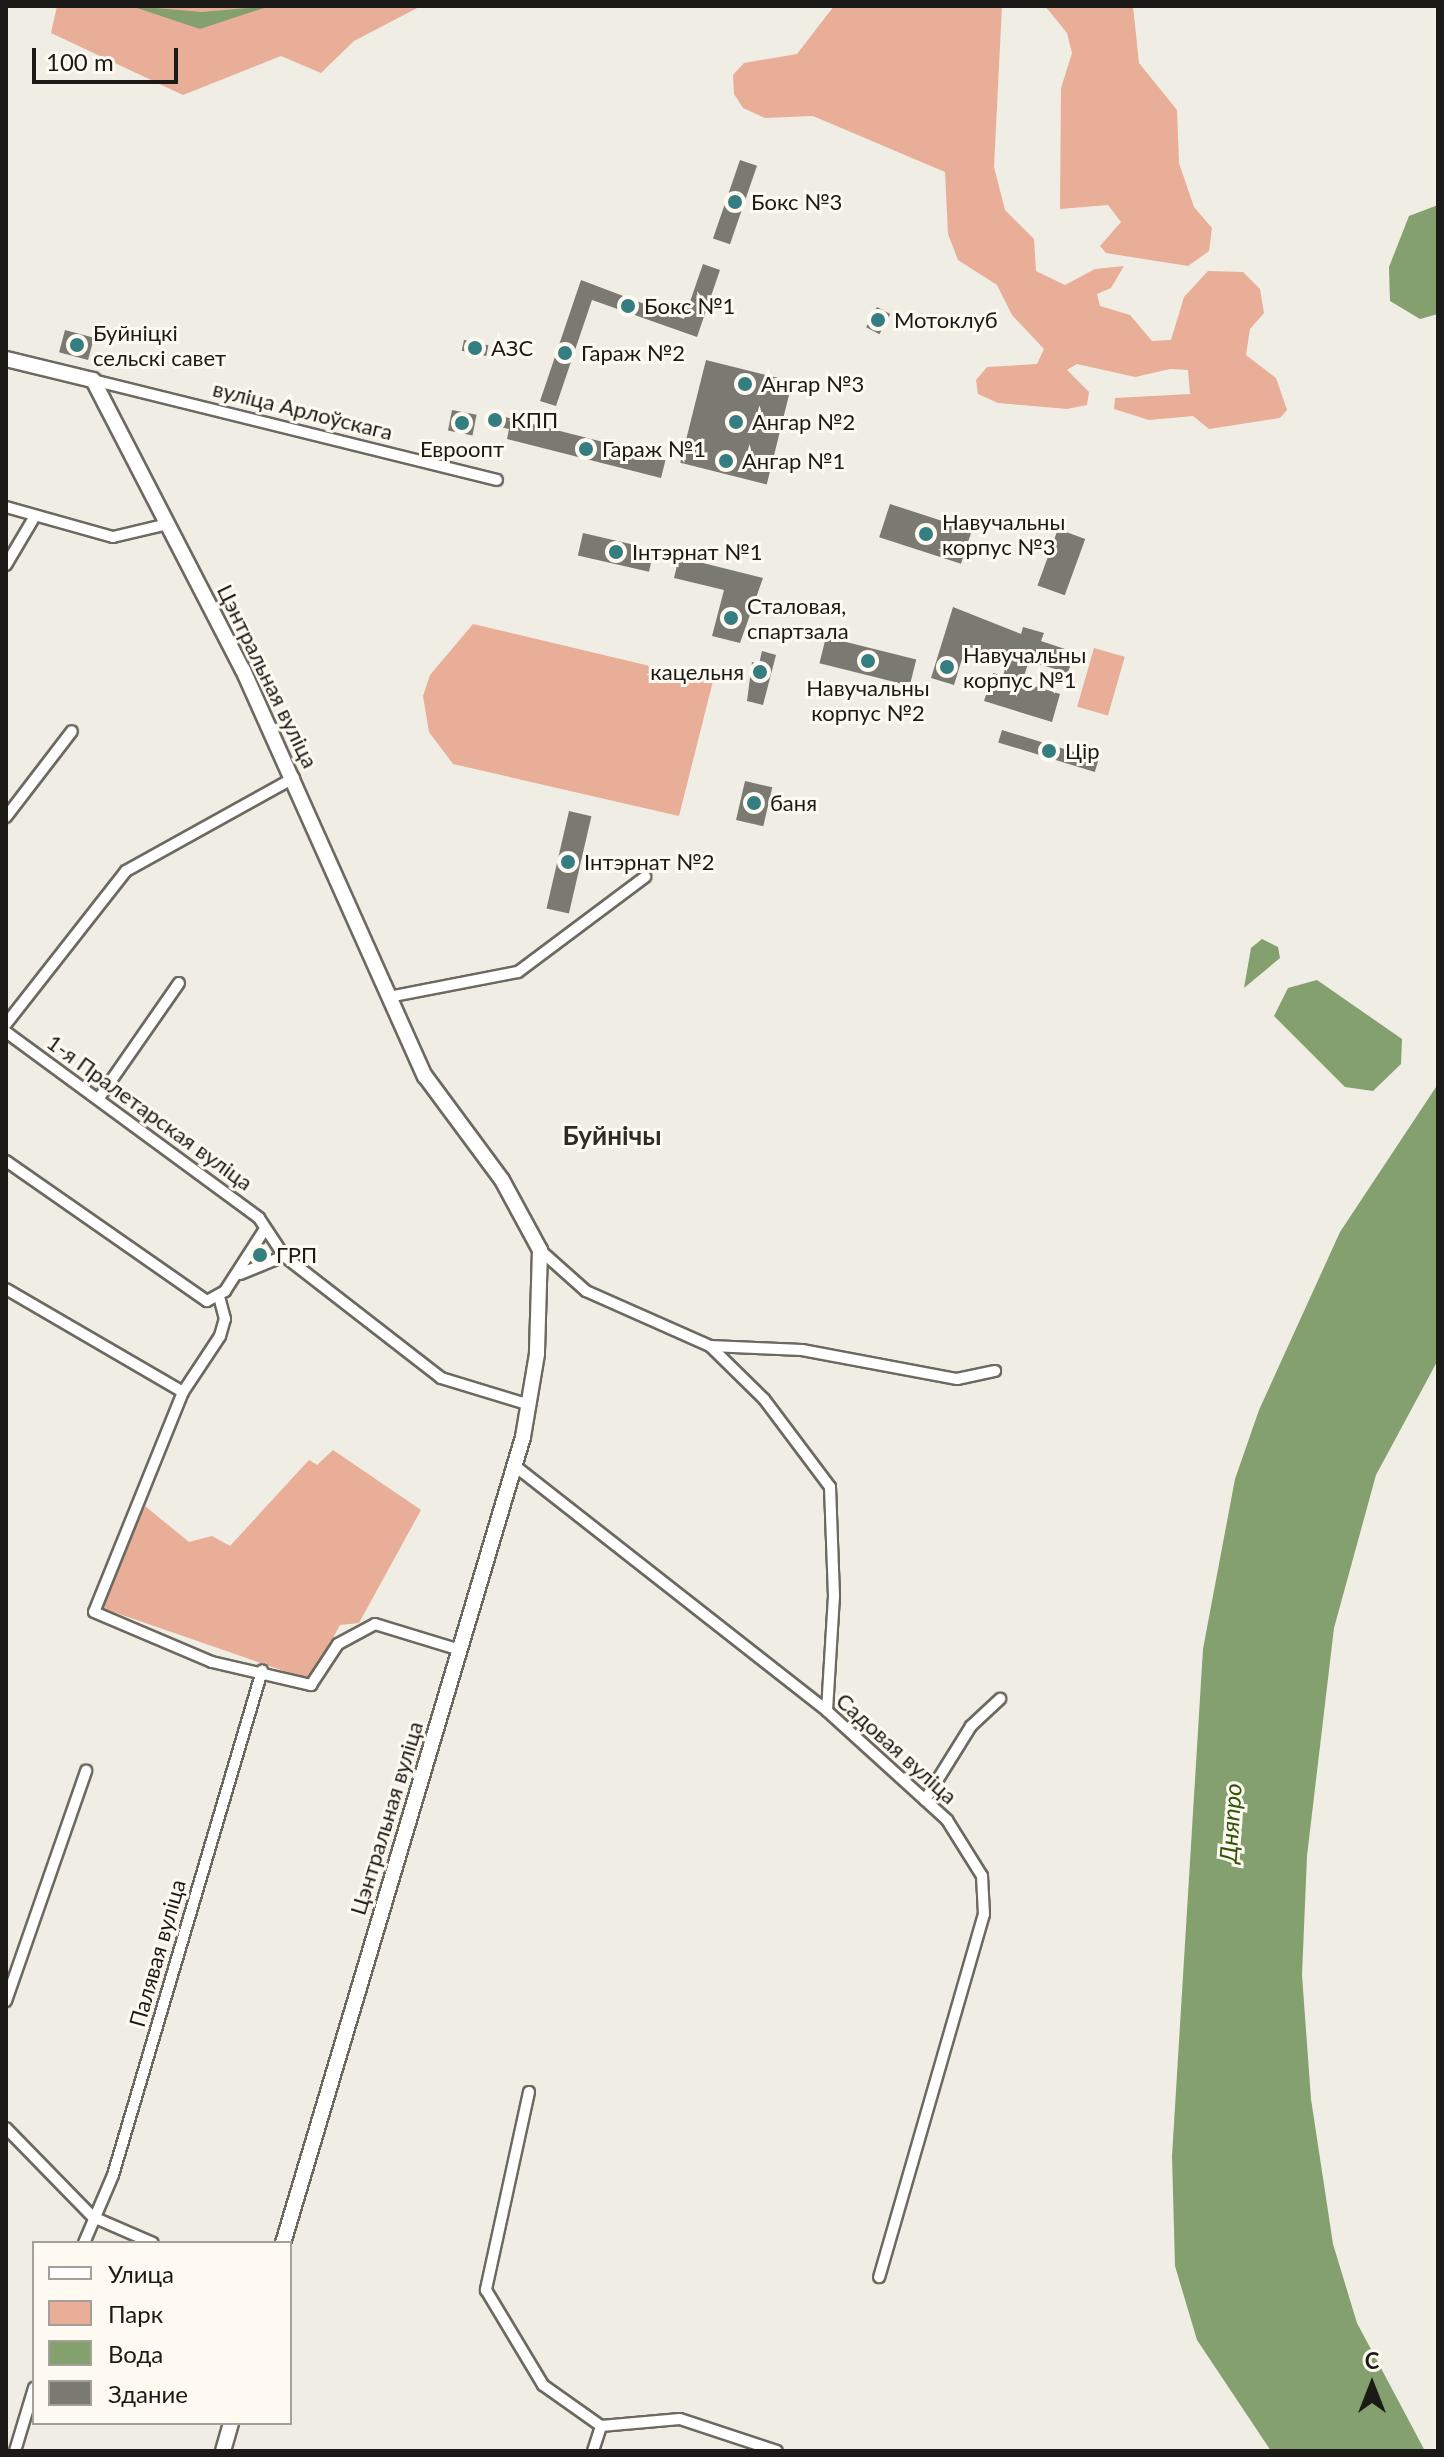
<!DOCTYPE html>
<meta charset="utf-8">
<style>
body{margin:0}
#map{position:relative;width:1444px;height:2457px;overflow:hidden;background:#f0ede4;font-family:Lato,sans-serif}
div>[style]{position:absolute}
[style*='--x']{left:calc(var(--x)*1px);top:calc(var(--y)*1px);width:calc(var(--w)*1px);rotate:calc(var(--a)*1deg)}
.green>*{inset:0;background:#e8ae97;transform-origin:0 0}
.water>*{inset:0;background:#84a06e}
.building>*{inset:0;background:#7a7a72;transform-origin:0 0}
.roads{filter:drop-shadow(2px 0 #6c6961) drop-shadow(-2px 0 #6c6961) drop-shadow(0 2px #6c6961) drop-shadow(0 -2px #6c6961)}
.street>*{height:10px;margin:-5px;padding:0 5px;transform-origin:5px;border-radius:5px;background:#fff}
.secondary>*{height:14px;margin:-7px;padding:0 7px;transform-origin:7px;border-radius:7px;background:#fff}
.dots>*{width:22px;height:22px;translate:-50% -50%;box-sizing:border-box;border:4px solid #fefaf1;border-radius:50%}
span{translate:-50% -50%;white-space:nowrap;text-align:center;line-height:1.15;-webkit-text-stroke:6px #fefaf1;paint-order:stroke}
.poi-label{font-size:22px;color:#1b1a17}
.left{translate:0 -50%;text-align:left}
.right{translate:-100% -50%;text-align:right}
.street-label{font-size:22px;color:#1b1a17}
.water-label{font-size:24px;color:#325509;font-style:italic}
.quarter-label{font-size:26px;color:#2e2c25;font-weight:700}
.frame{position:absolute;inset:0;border:8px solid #1b1a17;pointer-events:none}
.legend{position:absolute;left:32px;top:2241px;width:260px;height:184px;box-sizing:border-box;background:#fefaf1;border:2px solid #a3a09a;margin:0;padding:10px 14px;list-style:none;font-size:24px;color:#1b1a17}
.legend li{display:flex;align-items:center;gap:16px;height:40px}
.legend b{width:40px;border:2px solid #a3a09a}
.north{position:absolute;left:1332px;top:2345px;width:80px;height:80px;-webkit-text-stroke:6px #fefaf1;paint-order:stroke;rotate:0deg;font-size:22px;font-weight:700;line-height:32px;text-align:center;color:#1b1a17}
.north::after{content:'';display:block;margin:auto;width:28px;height:36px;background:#1b1a17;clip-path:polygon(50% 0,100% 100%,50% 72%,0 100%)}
.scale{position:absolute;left:32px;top:48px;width:146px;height:36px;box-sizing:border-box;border:4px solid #1b1a17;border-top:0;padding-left:10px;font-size:24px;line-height:28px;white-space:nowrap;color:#1b1a17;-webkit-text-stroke:6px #fefaf1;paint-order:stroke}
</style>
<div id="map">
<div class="green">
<div style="clip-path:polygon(57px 6px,421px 6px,354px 41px,321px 73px,281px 56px,183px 95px,51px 33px)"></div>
<div style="clip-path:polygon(834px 6px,1002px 6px,994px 167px,1005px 210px,1034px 239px,1036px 271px,1065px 285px,1095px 269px,1124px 266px,1111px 288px,1097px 294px,1100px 306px,1130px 315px,1152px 341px,1171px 340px,1184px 297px,1208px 271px,1243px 272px,1260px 289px,1264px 313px,1250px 329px,1246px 355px,1276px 378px,1287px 410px,1280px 418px,1209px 429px,1193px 416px,1149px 420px,1114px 409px,1115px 398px,1190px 394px,1188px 370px,1170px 369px,1135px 377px,1077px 364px,1067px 370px,1089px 392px,1087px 405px,1067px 409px,998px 403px,978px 394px,976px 380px,987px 367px,1037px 364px,1044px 349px,1012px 315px,997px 285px,958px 260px,948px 234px,945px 172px,813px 116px,765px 118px,743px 108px,734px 94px,733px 75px,744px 63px,797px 54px)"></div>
<div style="clip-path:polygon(1045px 6px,1133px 6px,1139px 63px,1177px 110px,1179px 163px,1194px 207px,1212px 228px,1209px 251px,1188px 266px,1106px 253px,1100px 246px,1121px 222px,1108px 205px,1060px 209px,1061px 88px,1072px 53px,1067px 33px)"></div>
<div style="clip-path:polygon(473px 624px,713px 681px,679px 816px,453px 764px,429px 732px,423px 696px,430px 675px)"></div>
<div style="left:1094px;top:648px;width:32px;height:61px;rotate:16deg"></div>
<div style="clip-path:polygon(333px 1450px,421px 1510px,359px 1623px,340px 1625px,310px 1680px,99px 1607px,145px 1506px,189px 1542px,212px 1536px,230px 1546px,309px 1460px,317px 1465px)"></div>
</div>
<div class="water">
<div style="clip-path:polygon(131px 6px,202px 12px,270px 6px,200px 29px)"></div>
<div style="clip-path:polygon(1438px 205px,1438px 314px,1420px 319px,1390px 301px,1389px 267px,1409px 216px)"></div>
<div style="clip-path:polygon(1262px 939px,1278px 947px,1280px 958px,1244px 988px,1251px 948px)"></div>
<div style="clip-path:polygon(1317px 980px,1402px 1039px,1401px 1064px,1373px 1091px,1345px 1087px,1274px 1016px,1288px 988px)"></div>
<div style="clip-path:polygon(1438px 1084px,1438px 1360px,1376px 1475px,1334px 1628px,1307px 1856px,1302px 1975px,1311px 2099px,1333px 2244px,1357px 2323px,1425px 2451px,1271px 2451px,1197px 2340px,1175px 2266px,1172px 2156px,1203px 1649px,1235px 1479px,1259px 1410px,1340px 1232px)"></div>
</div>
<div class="building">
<div style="left:740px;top:160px;width:18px;height:83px;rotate:19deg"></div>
<div style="clip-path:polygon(703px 264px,720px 270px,697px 337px,592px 300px,556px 406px,540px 401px,581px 280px,684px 319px)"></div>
<div style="left:877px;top:307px;width:15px;height:23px;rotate:28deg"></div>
<div style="left:65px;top:330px;width:30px;height:23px;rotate:15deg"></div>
<div style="left:464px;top:340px;width:25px;height:11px;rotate:12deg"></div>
<div style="left:706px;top:360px;width:89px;height:106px;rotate:14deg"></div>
<div style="left:452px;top:410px;width:25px;height:21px;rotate:11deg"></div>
<div style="clip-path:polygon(493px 414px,666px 458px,661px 478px,507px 439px,509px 429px,491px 425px)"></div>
<div style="left:890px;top:504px;width:86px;height:35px;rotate:18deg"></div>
<div style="left:1058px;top:529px;width:29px;height:60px;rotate:20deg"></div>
<div style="left:583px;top:533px;width:73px;height:23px;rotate:13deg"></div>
<div style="clip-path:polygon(679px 557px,763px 578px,740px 643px,712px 636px,724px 590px,674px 578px)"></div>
<div style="clip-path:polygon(953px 607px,1021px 634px,1023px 627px,1044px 633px,1041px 641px,1074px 652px,1068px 673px,1029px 661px,1022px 682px,1060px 694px,1052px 722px,984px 701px,993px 673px,1003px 676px,1008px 659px,966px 646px,954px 685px,931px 678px)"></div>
<div style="left:826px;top:637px;width:93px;height:27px;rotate:14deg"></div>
<div style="clip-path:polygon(762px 651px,776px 655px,763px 705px,747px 701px,752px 662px,759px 664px)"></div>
<div style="left:1002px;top:730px;width:101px;height:13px;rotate:17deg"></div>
<div style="left:745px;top:781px;width:28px;height:40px;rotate:13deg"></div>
<div style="left:569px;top:811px;width:23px;height:100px;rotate:13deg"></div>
</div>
<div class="roads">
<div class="street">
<div style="--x:93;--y:380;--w:416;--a:13.9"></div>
<div style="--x:6;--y:507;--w:111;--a:15.7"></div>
<div style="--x:113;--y:537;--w:57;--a:-13.3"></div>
<div style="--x:6;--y:565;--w:57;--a:-59.4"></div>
<div style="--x:6;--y:817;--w:108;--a:-52.5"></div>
<div style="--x:394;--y:996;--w:126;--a:-11"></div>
<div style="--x:518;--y:972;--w:159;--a:-36.8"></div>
<div style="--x:6;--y:1024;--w:194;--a:-51.9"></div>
<div style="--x:126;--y:871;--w:192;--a:-29"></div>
<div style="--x:6;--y:1032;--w:314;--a:36.3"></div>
<div style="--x:259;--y:1218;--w:45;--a:56.7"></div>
<div style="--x:284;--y:1256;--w:199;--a:37.8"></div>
<div style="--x:441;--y:1378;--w:93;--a:16.9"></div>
<div style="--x:99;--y:1098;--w:140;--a:-55.2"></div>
<div style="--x:6;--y:1161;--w:245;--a:34.9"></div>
<div style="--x:207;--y:1301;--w:21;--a:-29"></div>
<div style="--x:225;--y:1291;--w:74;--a:-57.2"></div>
<div style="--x:540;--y:1250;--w:62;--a:41.7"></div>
<div style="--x:586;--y:1291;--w:136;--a:23.9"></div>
<div style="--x:710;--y:1346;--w:92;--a:2.5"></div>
<div style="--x:802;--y:1350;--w:158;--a:10.6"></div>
<div style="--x:957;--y:1379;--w:39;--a:-12"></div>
<div style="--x:240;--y:1274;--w:48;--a:-22.2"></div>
<div style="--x:6;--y:1289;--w:205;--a:30.2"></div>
<div style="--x:183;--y:1392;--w:237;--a:112"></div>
<div style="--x:94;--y:1612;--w:128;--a:23"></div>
<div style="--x:212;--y:1662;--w:102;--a:13.1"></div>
<div style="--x:311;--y:1685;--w:49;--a:-56.6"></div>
<div style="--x:338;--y:1644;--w:42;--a:-28.4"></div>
<div style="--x:375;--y:1624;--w:89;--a:17"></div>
<div style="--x:710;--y:1346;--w:76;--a:44.5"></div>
<div style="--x:764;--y:1399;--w:110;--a:53.1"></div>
<div style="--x:830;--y:1487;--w:109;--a:87.9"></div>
<div style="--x:834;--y:1596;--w:115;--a:93.5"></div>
<div style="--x:183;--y:1392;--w:67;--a:-56.5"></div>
<div style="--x:220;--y:1336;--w:18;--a:-74"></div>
<div style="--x:225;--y:1319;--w:23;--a:-105"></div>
<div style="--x:515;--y:1466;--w:397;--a:38.1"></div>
<div style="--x:827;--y:1711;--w:162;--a:42.2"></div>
<div style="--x:947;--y:1820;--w:66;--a:58"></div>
<div style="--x:982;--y:1876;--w:38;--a:87"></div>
<div style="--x:984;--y:1914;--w:378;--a:106.1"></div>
<div style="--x:925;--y:1800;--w:87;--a:-58.1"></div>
<div style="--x:971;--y:1726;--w:40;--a:-43"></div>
<div style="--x:6;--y:2001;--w:244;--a:-70.8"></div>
<div style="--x:529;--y:2092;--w:203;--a:102.3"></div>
<div style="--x:486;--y:2290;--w:111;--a:59"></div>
<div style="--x:543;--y:2385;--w:71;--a:35.3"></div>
<div style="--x:6;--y:2128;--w:124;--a:45.7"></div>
<div style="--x:93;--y:2217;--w:65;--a:23.4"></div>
<div style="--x:84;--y:2243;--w:74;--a:-66.9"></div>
<div style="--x:113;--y:2175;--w:526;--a:-73.53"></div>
<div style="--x:601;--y:2426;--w:79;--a:-5.1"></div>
<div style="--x:680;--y:2419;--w:102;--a:18.3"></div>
<div style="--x:15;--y:2451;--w:66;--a:-73.2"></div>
<div style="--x:593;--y:2451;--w:26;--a:-72"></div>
</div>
<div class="secondary">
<div style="--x:6;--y:359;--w:89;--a:13.6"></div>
<div style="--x:93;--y:380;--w:326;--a:62.7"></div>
<div style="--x:243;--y:670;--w:445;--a:65.9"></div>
<div style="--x:425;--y:1076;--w:129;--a:53.5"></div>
<div style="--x:502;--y:1180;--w:80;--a:61.5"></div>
<div style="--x:540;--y:1250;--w:104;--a:91.7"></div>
<div style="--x:537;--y:1354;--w:84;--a:99.6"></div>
<div style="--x:523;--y:1437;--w:841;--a:106.58"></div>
<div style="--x:223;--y:2451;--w:29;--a:-74"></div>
</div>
</div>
<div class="dots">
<div style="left:735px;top:202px;background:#347d80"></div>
<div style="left:628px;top:306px;background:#347d80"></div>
<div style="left:878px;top:320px;background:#347d80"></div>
<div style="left:77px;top:345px;background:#347d80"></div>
<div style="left:475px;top:348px;background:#347d80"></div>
<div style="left:565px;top:353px;background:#347d80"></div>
<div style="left:745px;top:384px;background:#347d80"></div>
<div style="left:495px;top:420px;background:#347d80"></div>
<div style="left:736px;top:422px;background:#347d80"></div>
<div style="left:462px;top:423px;background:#347d80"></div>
<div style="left:586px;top:449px;background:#347d80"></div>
<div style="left:726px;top:461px;background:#347d80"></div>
<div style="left:926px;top:534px;background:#347d80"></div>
<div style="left:616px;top:552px;background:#347d80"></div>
<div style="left:731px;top:618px;background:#347d80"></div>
<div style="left:868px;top:661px;background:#347d80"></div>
<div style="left:947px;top:667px;background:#347d80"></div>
<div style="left:760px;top:672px;background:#347d80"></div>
<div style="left:1049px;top:751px;background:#347d80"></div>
<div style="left:754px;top:803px;background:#347d80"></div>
<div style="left:568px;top:862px;background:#347d80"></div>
<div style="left:260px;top:1255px;background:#347d80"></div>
</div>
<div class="poi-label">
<span class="left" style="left:751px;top:202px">Бокс №3</span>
<span class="left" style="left:644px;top:306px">Бокс №1</span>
<span class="left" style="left:894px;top:320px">Мотоклуб</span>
<span class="left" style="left:93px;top:345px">Буйніцкі<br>сельскі савет</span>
<span class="left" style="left:491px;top:348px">АЗС</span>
<span class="left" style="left:581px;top:353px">Гараж №2</span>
<span class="left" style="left:761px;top:384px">Ангар №3</span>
<span class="left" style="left:511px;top:420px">КПП</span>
<span class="left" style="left:752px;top:422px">Ангар №2</span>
<span style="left:462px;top:449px">Евроопт</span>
<span class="left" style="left:602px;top:449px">Гараж №1</span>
<span class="left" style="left:742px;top:461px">Ангар №1</span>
<span class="left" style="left:942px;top:534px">Навучальны<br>корпус №3</span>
<span class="left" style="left:632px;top:552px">Інтэрнат №1</span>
<span class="left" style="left:747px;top:618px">Сталовая,<br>спартзала</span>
<span class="left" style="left:963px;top:667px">Навучальны<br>корпус №1</span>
<span class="right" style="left:744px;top:672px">кацельня</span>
<span style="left:868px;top:700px">Навучальны<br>корпус №2</span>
<span class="left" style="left:1065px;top:751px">Цір</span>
<span class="left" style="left:770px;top:803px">баня</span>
<span class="left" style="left:584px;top:862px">Інтэрнат №2</span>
<span class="left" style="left:276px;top:1255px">ГРП</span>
</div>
<div class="street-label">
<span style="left:303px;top:410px;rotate:14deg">вуліца Арлоўскага</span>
<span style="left:268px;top:676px;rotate:64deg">Цэнтральная вуліца</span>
<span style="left:150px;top:1112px;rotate:36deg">1-я Пралетарская вуліца</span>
<span style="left:897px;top:1748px;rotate:42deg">Садовая вуліца</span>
<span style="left:386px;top:1818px;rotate:-73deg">Цэнтральная вуліца</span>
<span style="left:157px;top:1953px;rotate:-74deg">Палявая вуліца</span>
</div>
<div class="water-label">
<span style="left:1230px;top:1823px;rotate:-86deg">Дняпро</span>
</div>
<div class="quarter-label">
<span style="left:612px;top:1136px">Буйнічы</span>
</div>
<div class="frame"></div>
<ul class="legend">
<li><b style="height:10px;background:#fff"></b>Улица</li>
<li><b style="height:22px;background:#e8ae97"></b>Парк</li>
<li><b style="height:22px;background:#84a06e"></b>Вода</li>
<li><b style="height:22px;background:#7a7a72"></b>Здание</li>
</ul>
<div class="north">С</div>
<div class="scale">100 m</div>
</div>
